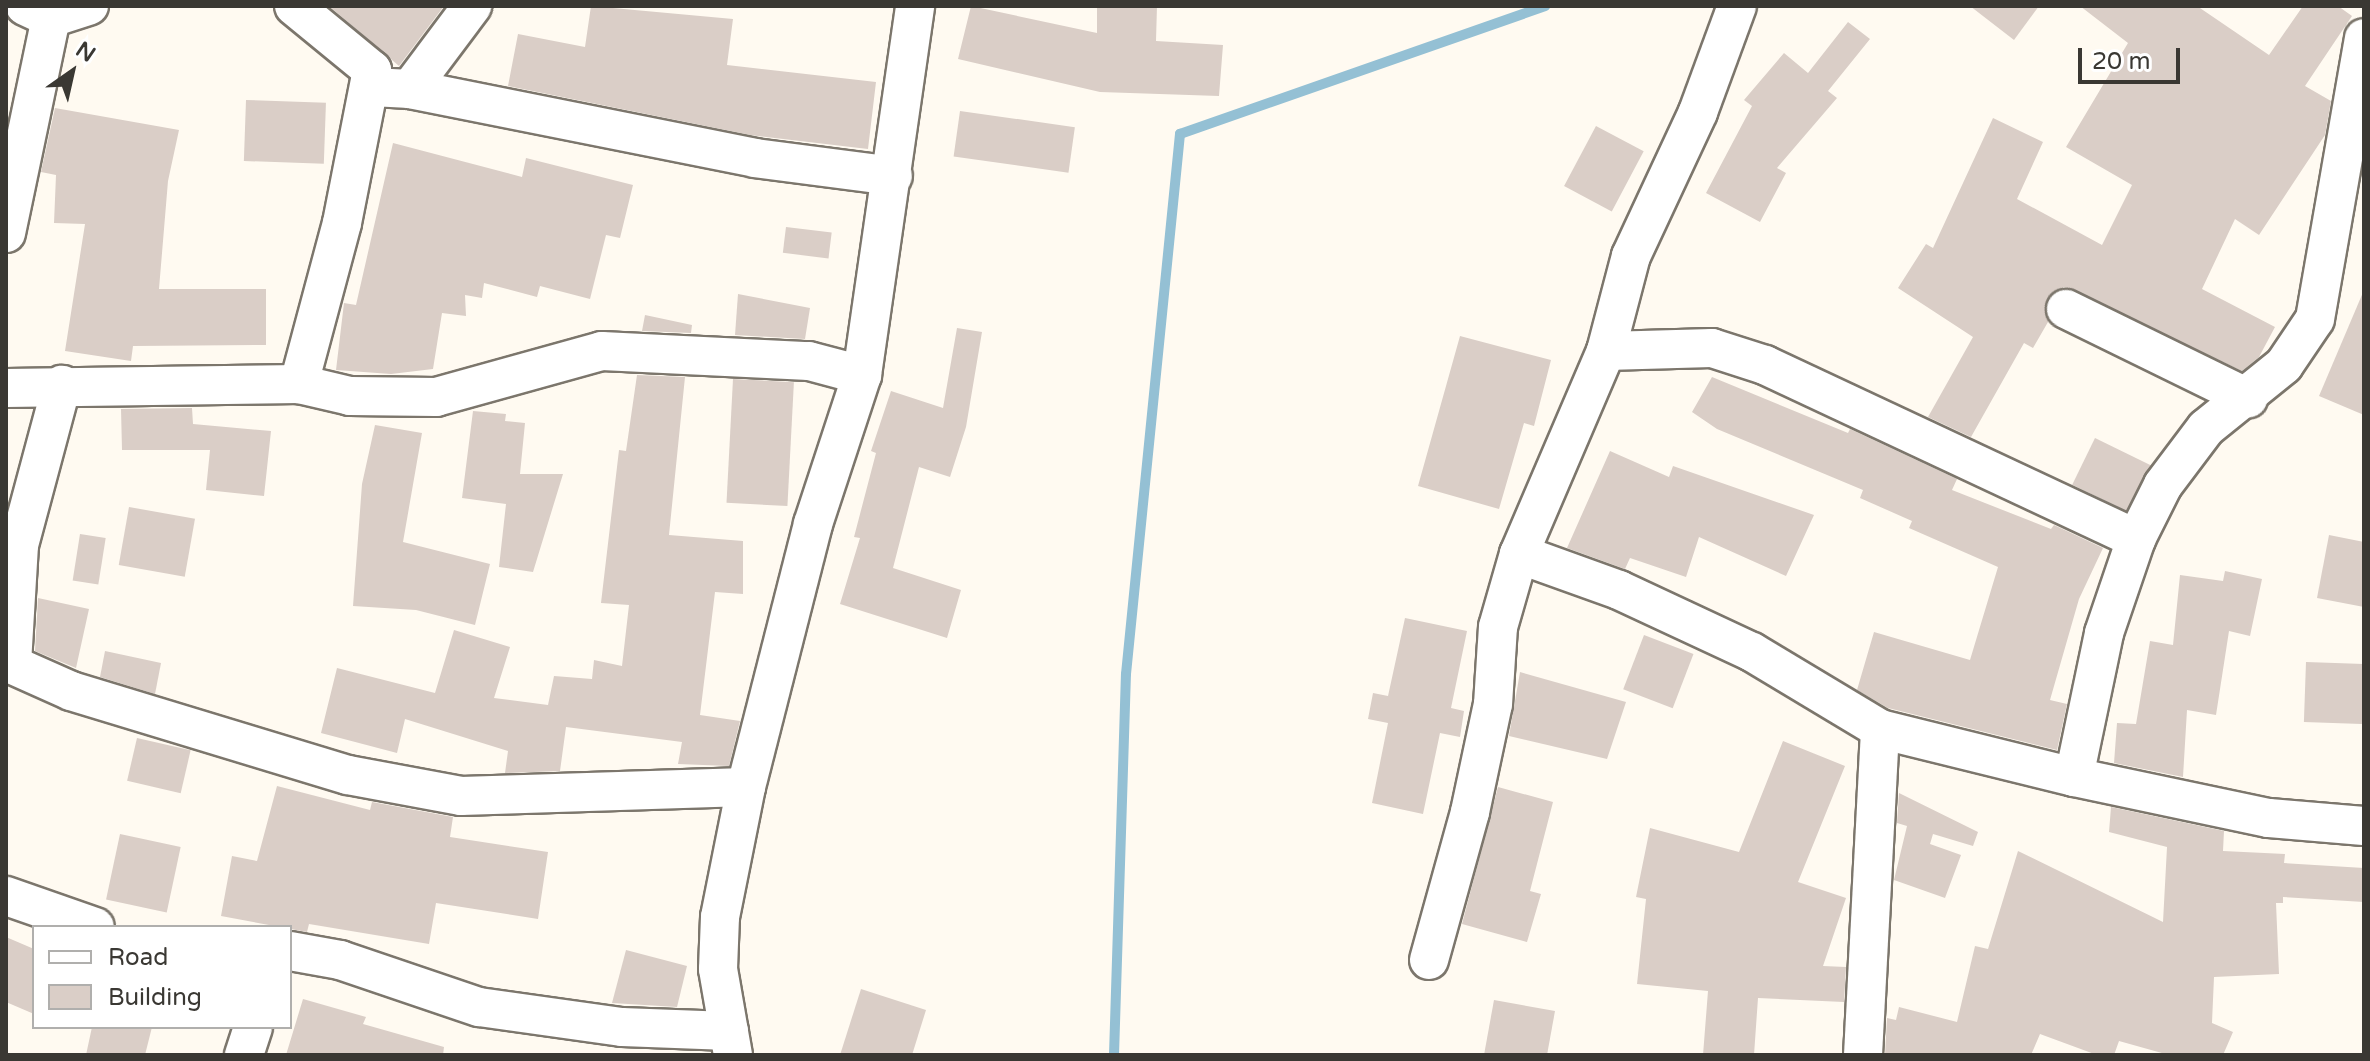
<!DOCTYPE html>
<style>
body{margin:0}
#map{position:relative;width:2370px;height:1061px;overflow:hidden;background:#fffaf1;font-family:"Varela Round",sans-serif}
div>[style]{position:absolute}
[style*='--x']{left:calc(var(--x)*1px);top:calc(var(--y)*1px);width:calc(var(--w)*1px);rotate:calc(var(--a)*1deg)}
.stream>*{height:10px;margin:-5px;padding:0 5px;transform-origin:5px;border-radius:5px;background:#94c0d4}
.building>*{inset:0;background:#dacec7;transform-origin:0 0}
.roads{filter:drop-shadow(2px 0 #7c766c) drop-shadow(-2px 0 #7c766c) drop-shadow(0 2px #7c766c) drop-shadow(0 -2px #7c766c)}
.minor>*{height:38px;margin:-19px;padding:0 19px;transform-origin:19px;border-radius:19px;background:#fff}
span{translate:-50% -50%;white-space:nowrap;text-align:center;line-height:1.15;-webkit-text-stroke:7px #fff;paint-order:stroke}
.frame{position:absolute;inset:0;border:8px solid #3a3833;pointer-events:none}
.legend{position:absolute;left:32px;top:925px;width:260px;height:104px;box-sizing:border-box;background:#fff;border:2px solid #b0afad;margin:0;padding:10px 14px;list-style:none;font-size:24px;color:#3a3833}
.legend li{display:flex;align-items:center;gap:16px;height:40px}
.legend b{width:40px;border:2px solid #b0afad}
.north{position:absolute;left:32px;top:32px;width:80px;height:80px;-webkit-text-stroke:6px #fff;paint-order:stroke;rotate:34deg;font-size:22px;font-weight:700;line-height:32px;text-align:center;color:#3a3833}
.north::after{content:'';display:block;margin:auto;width:28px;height:36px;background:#3a3833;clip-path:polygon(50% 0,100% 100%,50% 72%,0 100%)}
.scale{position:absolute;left:2078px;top:48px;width:102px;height:36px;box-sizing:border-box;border:4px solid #3a3833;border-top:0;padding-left:10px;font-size:24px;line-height:28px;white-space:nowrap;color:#3a3833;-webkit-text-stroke:6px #fff;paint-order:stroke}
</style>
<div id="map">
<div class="stream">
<div style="--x:1114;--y:1055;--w:381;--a:-88.2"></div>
<div style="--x:1126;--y:674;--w:543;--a:-84.29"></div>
<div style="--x:1180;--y:134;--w:387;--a:-19.3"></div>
</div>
<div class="building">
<div style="clip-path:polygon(329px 6px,444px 6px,399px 66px)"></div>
<div style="clip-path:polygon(591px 6px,733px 19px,727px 65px,876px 82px,868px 149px,750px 135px,508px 86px,518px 34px,585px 47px)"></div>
<div style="clip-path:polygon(971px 6px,1097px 33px,1097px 6px,1157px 6px,1156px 41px,1223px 45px,1219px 96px,1100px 92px,958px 59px)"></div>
<div style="clip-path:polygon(1970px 6px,2039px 6px,2014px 40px)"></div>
<div style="clip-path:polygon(2080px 6px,2197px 6px,2269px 55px,2303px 6px,2338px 6px,2352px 16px,2305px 86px,2331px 101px,2325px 135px,2259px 235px,2235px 219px,2202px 289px,2275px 327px,2259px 357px,2242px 371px,2064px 287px,2047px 299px,2048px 322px,2033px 348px,2024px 343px,1971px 437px,1928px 417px,1973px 337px,1898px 288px,1926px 244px,1933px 248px,1993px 118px,2043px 142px,2017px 199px,2102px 245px,2132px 185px,2066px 147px,2128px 43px)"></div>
<div style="clip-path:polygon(1848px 22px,1870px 39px,1828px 91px,1837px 98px,1777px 168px,1786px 173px,1760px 222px,1706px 193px,1752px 106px,1744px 100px,1784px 53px,1808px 73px)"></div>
<div style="left:246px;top:100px;width:80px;height:61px;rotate:2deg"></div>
<div style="clip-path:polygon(55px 108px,179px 130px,168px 181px,159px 289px,266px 289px,266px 345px,133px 346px,131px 361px,65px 351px,85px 224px,54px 223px,56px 175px,41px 172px)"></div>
<div style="left:960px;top:111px;width:116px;height:46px;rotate:8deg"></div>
<div style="left:1596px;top:126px;width:54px;height:68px;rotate:28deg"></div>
<div style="clip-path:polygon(393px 143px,522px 177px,526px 158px,633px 185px,620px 238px,606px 235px,590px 299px,540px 286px,537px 297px,484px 283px,482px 298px,465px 295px,466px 316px,442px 313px,433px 369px,391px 374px,336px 370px,344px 303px,356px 305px)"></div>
<div style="left:786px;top:227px;width:46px;height:26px;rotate:7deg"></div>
<div style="clip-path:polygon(2364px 290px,2364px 415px,2319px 396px)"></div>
<div style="clip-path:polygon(738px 294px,810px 308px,805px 339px,735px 335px)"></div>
<div style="clip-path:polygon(645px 315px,692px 325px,691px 333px,642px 331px)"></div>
<div style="clip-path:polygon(957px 328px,982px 332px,966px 427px,950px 477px,919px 467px,893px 568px,961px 590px,947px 638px,840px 604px,860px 538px,854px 537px,876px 453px,871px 451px,891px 391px,943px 408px)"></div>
<div style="clip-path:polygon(1460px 336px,1551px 360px,1534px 426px,1524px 423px,1499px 509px,1418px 486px)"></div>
<div style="clip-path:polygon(637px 375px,685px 377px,669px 535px,743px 541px,743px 594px,715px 592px,700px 715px,740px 721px,729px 766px,678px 764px,682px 742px,566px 727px,560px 771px,505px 773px,508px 751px,405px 719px,397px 753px,321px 733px,337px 668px,435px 693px,454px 630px,510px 647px,494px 698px,548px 705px,554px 676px,592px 679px,594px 660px,622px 666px,629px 605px,601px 603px,619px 450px,626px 451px)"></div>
<div style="clip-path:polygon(1712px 377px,1848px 433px,1850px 429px,1957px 479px,1952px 490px,2051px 529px,2054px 525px,2103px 548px,2079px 599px,2050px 700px,2067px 704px,2057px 750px,1888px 708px,1857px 690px,1874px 632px,1970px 660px,1998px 567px,1909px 528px,1912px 521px,1860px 498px,1863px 490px,1717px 429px,1692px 412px)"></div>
<div style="left:733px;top:379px;width:61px;height:124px;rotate:3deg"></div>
<div style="clip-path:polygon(192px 408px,193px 424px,271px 431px,264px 496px,206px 490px,210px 450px,122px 450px,121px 409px)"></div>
<div style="clip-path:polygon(473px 411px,506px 414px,505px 421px,525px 423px,520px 474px,563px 474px,533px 572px,499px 567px,506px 504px,462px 498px)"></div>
<div style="clip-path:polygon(375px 425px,422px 433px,403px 542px,490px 564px,475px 625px,416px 610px,353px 606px,362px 484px)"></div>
<div style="left:2095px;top:438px;width:62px;height:52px;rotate:26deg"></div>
<div style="clip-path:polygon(1610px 451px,1669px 477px,1673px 466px,1814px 515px,1786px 576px,1699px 537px,1686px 577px,1630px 558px,1625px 569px,1567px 548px)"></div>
<div style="left:129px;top:507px;width:67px;height:59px;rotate:10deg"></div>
<div style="left:80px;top:534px;width:26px;height:47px;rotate:9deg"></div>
<div style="clip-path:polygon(2329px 535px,2364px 542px,2364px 607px,2317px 598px)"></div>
<div style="clip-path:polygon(2225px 571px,2262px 579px,2250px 636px,2229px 631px,2216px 715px,2187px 710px,2183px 777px,2114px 763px,2117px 723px,2136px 724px,2150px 641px,2173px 645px,2180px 575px,2223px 581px)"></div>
<div style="clip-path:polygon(38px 598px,89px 609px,76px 668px,35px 651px)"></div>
<div style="clip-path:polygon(1405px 618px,1467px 631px,1451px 708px,1464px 711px,1460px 737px,1440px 733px,1423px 814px,1372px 803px,1388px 723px,1368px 719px,1373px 693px,1388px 696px)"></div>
<div style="left:1644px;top:635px;width:53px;height:58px;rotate:21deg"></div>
<div style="clip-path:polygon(105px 651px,161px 663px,155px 694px,100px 677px)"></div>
<div style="left:2306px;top:662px;width:58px;height:60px;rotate:2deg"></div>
<div style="clip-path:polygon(1520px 672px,1626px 702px,1607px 759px,1509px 736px)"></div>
<div style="left:137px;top:738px;width:55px;height:44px;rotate:13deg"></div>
<div style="clip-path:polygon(1783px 741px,1845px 766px,1798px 882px,1846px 898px,1823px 966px,1846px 967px,1844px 1002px,1758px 998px,1754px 1055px,1703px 1055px,1708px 991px,1637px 984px,1646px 899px,1636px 897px,1650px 828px,1739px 852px)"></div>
<div style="clip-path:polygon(277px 786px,370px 810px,372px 802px,453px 817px,450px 837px,548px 852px,538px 919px,436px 903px,429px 944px,309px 924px,307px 932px,221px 916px,232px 856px,257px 861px)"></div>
<div style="clip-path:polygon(1498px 787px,1553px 802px,1530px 891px,1541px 894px,1527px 942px,1462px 924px)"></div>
<div style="clip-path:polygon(1899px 793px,1978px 832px,1973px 846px,1933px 834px,1930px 844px,1961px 855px,1945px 898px,1894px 880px,1907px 826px,1897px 823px)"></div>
<div style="clip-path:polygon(2111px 807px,2224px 831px,2223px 851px,2285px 854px,2284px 863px,2364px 868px,2364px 902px,2283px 897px,2283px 903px,2276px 903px,2279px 974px,2214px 977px,2212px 1023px,2233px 1032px,2223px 1055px,2169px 1055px,2119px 1041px,2114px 1055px,2097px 1055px,2040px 1034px,2031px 1055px,1885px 1055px,1887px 1018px,1896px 1020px,1899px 1007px,1957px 1022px,1975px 946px,1988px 949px,2018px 851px,2163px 922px,2167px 847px,2109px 832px)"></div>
<div style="left:120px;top:834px;width:62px;height:67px;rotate:12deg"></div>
<div style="clip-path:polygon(6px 937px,34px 949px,34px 1014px,6px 1002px)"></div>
<div style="clip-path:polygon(626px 950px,687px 966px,677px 1007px,612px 1003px)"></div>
<div style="clip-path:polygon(861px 989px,926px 1010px,912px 1055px,840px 1055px)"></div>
<div style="clip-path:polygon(303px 999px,366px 1017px,363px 1024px,444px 1047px,443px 1055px,286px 1055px)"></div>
<div style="clip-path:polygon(1494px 1000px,1555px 1011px,1547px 1055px,1484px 1055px)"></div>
<div style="clip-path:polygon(92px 1027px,152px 1027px,145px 1055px,86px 1055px)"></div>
</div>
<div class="roads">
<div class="minor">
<div style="--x:25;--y:6;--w:29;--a:25"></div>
<div style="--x:51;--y:18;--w:40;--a:-18"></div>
<div style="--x:294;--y:6;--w:101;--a:39.4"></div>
<div style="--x:372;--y:70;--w:156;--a:101.1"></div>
<div style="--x:342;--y:223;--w:167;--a:105"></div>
<div style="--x:372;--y:87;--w:38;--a:3"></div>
<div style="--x:410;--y:89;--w:352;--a:11.3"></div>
<div style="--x:755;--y:158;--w:139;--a:7.4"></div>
<div style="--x:410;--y:89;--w:104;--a:-53.2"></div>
<div style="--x:6;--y:233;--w:220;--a:-78.2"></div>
<div style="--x:2066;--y:309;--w:203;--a:26.1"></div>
<div style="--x:1606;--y:351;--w:106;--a:-1.6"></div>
<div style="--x:1712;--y:348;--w:56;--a:17.8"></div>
<div style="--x:1765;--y:365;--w:410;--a:25.1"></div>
<div style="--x:6;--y:388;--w:293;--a:-0.8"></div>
<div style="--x:299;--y:384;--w:52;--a:13.2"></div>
<div style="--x:350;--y:396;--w:86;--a:0.7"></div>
<div style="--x:436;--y:397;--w:172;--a:-15.5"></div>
<div style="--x:602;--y:351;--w:207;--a:2.8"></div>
<div style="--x:809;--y:361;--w:55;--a:14.8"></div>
<div style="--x:1519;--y:554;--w:106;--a:19.8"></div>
<div style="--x:1619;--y:590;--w:147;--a:25"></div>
<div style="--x:1752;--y:652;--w:149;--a:31"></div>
<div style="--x:1880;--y:729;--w:200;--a:13.9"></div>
<div style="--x:2074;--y:777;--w:147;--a:-78.2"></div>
<div style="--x:2104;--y:633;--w:99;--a:-71.2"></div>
<div style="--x:2136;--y:539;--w:60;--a:-63.4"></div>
<div style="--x:2163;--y:485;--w:71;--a:-53"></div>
<div style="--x:2206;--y:428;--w:100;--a:-38.9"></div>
<div style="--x:2284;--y:365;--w:55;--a:-56"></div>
<div style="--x:2315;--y:319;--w:285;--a:-80.1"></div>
<div style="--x:6;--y:662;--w:71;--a:24"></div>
<div style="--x:71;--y:691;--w:289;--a:16.9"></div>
<div style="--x:348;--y:775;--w:115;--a:10.5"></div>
<div style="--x:461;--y:796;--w:285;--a:-1.8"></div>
<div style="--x:12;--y:663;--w:118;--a:-86.6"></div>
<div style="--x:19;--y:545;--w:166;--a:-75"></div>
<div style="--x:2074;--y:777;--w:199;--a:11.9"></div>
<div style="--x:2269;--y:818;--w:95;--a:4.8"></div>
<div style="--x:6;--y:896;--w:94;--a:19.2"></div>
<div style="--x:290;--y:951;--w:51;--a:10.2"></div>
<div style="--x:340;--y:960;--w:147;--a:18.7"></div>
<div style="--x:479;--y:1007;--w:144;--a:8"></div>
<div style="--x:622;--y:1027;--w:107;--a:2.1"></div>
<div style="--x:1429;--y:960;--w:154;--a:-74.5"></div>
<div style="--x:1470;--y:812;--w:110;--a:-78"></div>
<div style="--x:1493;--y:704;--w:77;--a:-86.3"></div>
<div style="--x:1498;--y:627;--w:76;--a:-74"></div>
<div style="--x:1519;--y:554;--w:221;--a:-66.8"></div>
<div style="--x:1606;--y:351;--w:98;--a:-75.3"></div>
<div style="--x:1631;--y:256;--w:159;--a:-65"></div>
<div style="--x:1698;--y:112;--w:113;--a:-69.8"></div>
<div style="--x:244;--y:1055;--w:29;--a:-72"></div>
<div style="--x:733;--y:1055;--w:87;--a:-99.9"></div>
<div style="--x:718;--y:969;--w:52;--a:-87.8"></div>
<div style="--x:720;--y:917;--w:133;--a:-78.7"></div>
<div style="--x:746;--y:787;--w:271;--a:-75.7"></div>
<div style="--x:813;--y:524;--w:157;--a:-71.8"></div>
<div style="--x:862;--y:375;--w:373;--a:-81.8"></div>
<div style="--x:1863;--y:1055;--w:326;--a:-87"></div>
</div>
</div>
<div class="frame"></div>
<ul class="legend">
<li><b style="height:10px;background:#fff"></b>Road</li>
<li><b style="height:22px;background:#dacec7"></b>Building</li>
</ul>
<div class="north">N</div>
<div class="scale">20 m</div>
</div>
